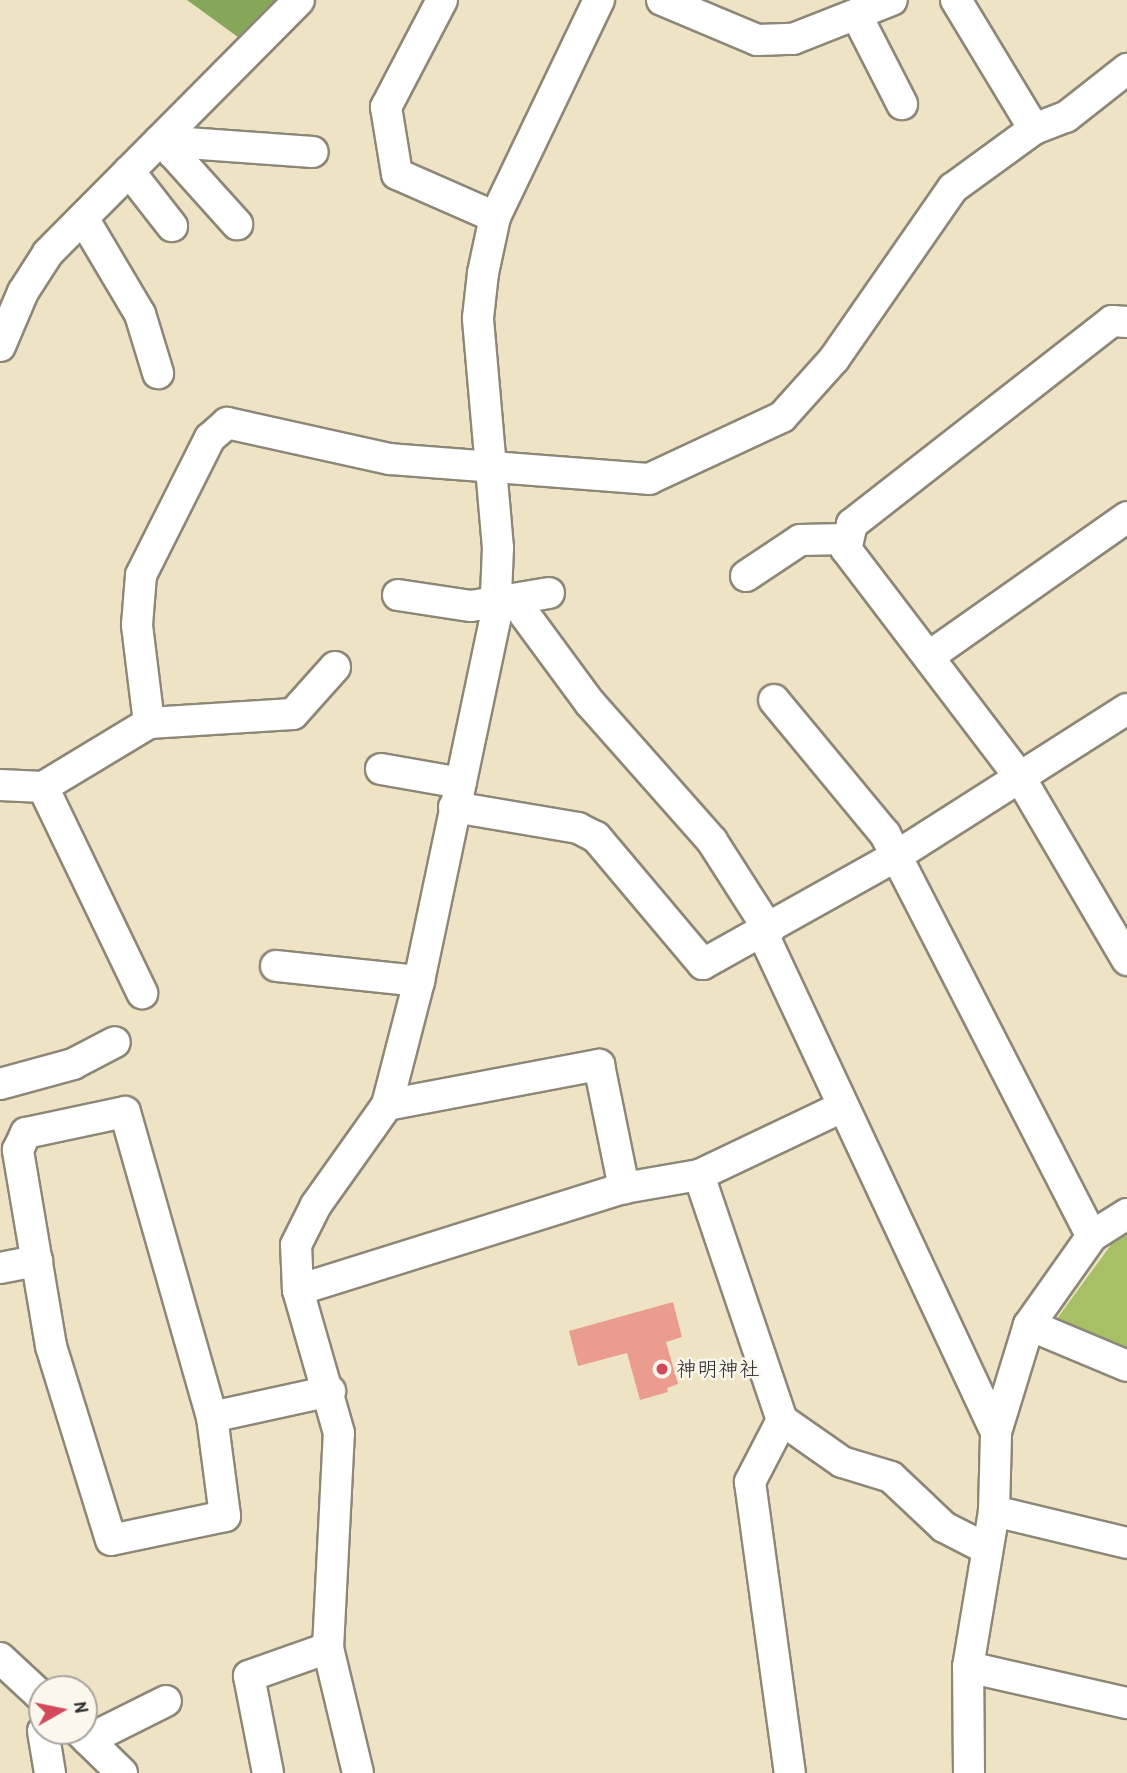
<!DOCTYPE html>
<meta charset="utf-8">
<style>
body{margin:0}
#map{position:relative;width:1127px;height:1773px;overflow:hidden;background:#efe3c5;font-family:"Patrick Hand","Klee One",sans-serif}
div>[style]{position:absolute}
.green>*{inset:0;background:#a8c065}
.forest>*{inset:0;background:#86a65a}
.building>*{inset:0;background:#ea9c8f}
.roads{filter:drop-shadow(2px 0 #8d8778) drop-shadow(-2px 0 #8d8778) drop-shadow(0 2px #8d8778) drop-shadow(0 -2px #8d8778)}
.minor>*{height:30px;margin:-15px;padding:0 15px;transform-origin:15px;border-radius:15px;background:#fff}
.dots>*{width:19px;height:19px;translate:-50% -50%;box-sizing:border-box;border:4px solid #fbf7ec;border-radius:50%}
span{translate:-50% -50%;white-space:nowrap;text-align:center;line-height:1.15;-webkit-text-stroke:5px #fbf7ec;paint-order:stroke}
.poi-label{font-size:21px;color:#2b2b2b}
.left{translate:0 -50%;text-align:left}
.north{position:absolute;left:28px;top:1675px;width:70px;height:70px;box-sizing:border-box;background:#fbf7ec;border:2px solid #a8a59f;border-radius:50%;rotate:81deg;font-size:19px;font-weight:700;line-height:28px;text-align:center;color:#2b2b2b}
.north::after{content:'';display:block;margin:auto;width:24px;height:32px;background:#d1495b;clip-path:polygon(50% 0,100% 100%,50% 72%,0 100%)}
</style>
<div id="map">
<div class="green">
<div style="clip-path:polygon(1127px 1234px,1127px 1350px,1056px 1320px,1113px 1242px)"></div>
</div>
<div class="forest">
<div style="clip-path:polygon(187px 0,286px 0,242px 40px)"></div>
</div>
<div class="building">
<div style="clip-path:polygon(673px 1302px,682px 1337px,666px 1342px,678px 1384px,667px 1388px,668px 1392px,640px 1400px,627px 1353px,578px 1366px,569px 1331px)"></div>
</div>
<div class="roads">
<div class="minor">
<div style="left:442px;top:0;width:121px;rotate:117.6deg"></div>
<div style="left:386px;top:107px;width:68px;rotate:80.7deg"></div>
<div style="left:397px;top:174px;width:107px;rotate:23.7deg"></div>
<div style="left:662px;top:0;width:103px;rotate:22.8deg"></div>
<div style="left:757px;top:40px;width:36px;rotate:-2deg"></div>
<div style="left:793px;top:39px;width:106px;rotate:-21.5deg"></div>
<div style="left:956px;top:0;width:151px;rotate:58.8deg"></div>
<div style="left:857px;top:16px;width:99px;rotate:62.9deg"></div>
<div style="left:159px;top:141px;width:154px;rotate:4.1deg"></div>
<div style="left:169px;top:142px;width:12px;rotate:70deg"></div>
<div style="left:173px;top:153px;width:96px;rotate:48deg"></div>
<div style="left:129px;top:171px;width:70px;rotate:52deg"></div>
<div style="left:83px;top:218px;width:112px;rotate:59.3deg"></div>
<div style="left:140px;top:314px;width:62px;rotate:73deg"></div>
<div style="left:1127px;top:322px;width:15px;rotate:-176deg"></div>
<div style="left:1112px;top:321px;width:330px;rotate:142deg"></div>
<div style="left:852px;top:524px;width:26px;rotate:103deg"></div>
<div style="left:846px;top:549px;width:289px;rotate:52.7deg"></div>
<div style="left:1021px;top:779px;width:210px;rotate:59.6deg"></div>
<div style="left:0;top:346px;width:59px;rotate:-66.9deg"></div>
<div style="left:23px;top:292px;width:46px;rotate:-57.3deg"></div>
<div style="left:48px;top:253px;width:356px;rotate:-45.2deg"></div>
<div style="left:746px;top:576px;width:65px;rotate:-33.7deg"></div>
<div style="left:800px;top:540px;width:48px;rotate:-1.2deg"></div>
<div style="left:398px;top:595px;width:74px;rotate:8.6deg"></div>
<div style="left:471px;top:606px;width:79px;rotate:-9.5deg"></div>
<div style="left:514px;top:600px;width:128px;rotate:53.6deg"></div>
<div style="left:590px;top:703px;width:184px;rotate:48.5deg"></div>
<div style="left:712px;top:841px;width:106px;rotate:57.4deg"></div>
<div style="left:931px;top:655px;width:240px;rotate:-35.1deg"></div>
<div style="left:774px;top:700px;width:174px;rotate:50.4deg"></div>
<div style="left:885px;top:834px;width:452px;rotate:62.8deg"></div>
<div style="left:149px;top:723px;width:144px;rotate:-3.6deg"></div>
<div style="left:293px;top:714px;width:63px;rotate:-48.2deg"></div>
<div style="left:381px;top:769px;width:81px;rotate:9.9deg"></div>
<div style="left:0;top:785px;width:43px;rotate:2.7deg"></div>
<div style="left:43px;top:787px;width:124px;rotate:-31.1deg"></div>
<div style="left:149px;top:723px;width:99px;rotate:-97deg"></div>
<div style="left:137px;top:625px;width:50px;rotate:-85.4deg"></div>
<div style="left:141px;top:575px;width:153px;rotate:-63.3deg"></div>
<div style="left:210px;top:438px;width:23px;rotate:-41deg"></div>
<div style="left:227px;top:423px;width:167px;rotate:12.5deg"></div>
<div style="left:390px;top:459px;width:260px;rotate:4.4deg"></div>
<div style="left:649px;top:479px;width:147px;rotate:-25deg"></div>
<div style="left:782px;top:417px;width:78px;rotate:-48.1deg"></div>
<div style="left:834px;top:359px;width:208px;rotate:-55.2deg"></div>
<div style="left:953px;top:188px;width:100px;rotate:-36.1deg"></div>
<div style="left:1034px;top:129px;width:34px;rotate:-21deg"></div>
<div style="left:1066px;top:117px;width:78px;rotate:-38.2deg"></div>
<div style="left:43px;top:787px;width:229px;rotate:64.3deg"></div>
<div style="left:454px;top:807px;width:126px;rotate:9.6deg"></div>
<div style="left:578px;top:828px;width:20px;rotate:27deg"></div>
<div style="left:596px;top:837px;width:166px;rotate:49.9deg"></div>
<div style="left:703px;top:964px;width:218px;rotate:-29.2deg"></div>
<div style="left:893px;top:858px;width:277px;rotate:-32.5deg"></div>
<div style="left:763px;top:934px;width:550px;rotate:64.93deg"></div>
<div style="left:276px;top:966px;width:144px;rotate:6deg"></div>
<div style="left:0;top:1084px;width:76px;rotate:-15.3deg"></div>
<div style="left:73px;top:1064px;width:47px;rotate:-27.6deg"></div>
<div style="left:387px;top:1105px;width:216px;rotate:-10.7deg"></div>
<div style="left:599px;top:1065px;width:126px;rotate:78.5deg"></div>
<div style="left:125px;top:1112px;width:317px;rotate:74.1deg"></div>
<div style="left:212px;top:1417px;width:100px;rotate:82.5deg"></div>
<div style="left:225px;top:1516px;width:116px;rotate:168.1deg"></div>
<div style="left:111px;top:1540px;width:203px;rotate:-107.2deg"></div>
<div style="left:51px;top:1346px;width:199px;rotate:-99.6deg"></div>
<div style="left:18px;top:1150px;width:19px;rotate:-65deg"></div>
<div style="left:26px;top:1133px;width:101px;rotate:-12deg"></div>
<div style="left:699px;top:1175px;width:259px;rotate:71.3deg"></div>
<div style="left:782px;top:1420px;width:73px;rotate:35deg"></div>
<div style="left:842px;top:1462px;width:51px;rotate:17deg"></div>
<div style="left:891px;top:1477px;width:73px;rotate:43.3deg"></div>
<div style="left:944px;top:1527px;width:48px;rotate:27.1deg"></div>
<div style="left:0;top:1268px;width:38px;rotate:-11deg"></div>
<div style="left:298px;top:1290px;width:342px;rotate:-17.4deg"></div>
<div style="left:624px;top:1188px;width:76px;rotate:-9.8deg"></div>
<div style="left:699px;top:1175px;width:158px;rotate:-25.4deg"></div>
<div style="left:1029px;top:1325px;width:106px;rotate:22.7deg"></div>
<div style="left:212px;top:1417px;width:121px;rotate:-12.4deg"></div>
<div style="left:782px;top:1420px;width:70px;rotate:117.3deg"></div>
<div style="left:750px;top:1482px;width:294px;rotate:82.2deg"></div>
<div style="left:994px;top:1511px;width:137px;rotate:13.5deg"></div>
<div style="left:0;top:1658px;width:57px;rotate:42.9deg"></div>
<div style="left:968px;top:1667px;width:163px;rotate:12.8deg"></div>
<div style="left:43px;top:1731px;width:43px;rotate:80.5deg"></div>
<div style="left:79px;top:1731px;width:60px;rotate:44.3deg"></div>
<div style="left:88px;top:1740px;width:87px;rotate:-26.6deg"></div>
<div style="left:268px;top:1773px;width:99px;rotate:-101.1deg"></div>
<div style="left:249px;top:1676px;width:84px;rotate:-19.5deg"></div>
<div style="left:358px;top:1773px;width:129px;rotate:-103.5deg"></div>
<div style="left:328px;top:1648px;width:215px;rotate:-87.1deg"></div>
<div style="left:339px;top:1433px;width:149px;rotate:-106deg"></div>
<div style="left:298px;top:1290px;width:45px;rotate:-92.5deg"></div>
<div style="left:296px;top:1245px;width:45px;rotate:-63.4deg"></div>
<div style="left:316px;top:1205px;width:123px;rotate:-54.6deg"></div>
<div style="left:387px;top:1105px;width:128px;rotate:-75.5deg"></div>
<div style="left:419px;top:981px;width:370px;rotate:-78.1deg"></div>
<div style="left:495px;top:619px;width:71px;rotate:-87.6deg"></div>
<div style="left:498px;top:548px;width:231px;rotate:-95deg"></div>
<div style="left:478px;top:318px;width:45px;rotate:-83.7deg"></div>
<div style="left:483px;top:273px;width:57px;rotate:-77.9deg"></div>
<div style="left:495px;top:217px;width:241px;rotate:-64.4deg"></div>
<div style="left:969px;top:1773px;width:106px;rotate:-90.5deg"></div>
<div style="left:968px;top:1667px;width:158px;rotate:-80.5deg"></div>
<div style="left:994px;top:1511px;width:79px;rotate:-88.5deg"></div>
<div style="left:996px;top:1432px;width:112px;rotate:-72.9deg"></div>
<div style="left:1029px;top:1325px;width:109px;rotate:-54.7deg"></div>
<div style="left:1092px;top:1236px;width:41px;rotate:-32.2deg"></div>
</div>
</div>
<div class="dots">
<div style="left:662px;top:1369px;background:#d1495b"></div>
</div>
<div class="poi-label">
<span class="left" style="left:676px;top:1369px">神明神社</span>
</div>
<div class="north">N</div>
</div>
